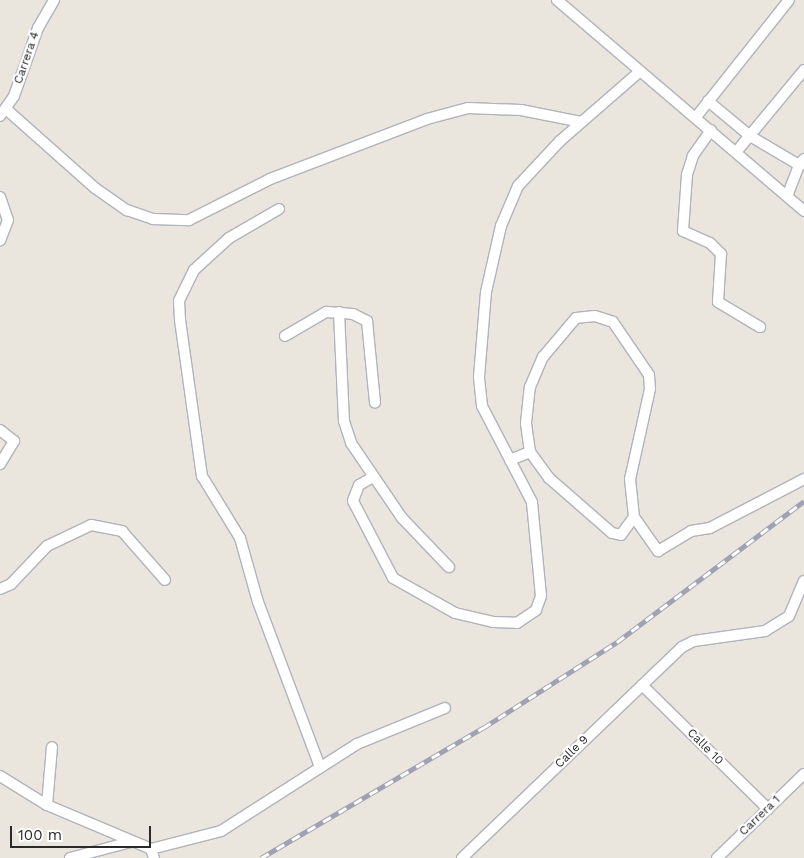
<!DOCTYPE html>
<style>
body{margin:0}
#map{position:relative;width:804px;height:858px;overflow:hidden;background:#ebe6dd;font-family:"Work Sans",sans-serif}
div>[style]{position:absolute}
.roads{filter:drop-shadow(1px 0 #b0b3bd) drop-shadow(-1px 0 #b0b3bd) drop-shadow(0 1px #b0b3bd) drop-shadow(0 -1px #b0b3bd)}
.minor>*{height:10px;margin:-5px;padding:0 5px;transform-origin:5px;border-radius:5px;background:#fff}
.rail>*{height:5px;margin-top:-2.5px;transform-origin:0;background:repeating-linear-gradient(90deg,#fff 0 9px,#a0a2b3 0 18px);box-sizing:border-box;border-block:1px solid #a0a2b3}
span{translate:-50% -50%;white-space:nowrap;text-align:center;line-height:1.15;-webkit-text-stroke:4.5px #fff;paint-order:stroke}
.street-label{font-size:12px;color:#2a2a2a}
.scale{position:absolute;left:10px;top:826px;width:141px;height:22px;box-sizing:border-box;border:2px solid #2a2a2a;border-top:0;padding-left:6px;font-size:15px;line-height:18px;white-space:nowrap;color:#2a2a2a;-webkit-text-stroke:4px #fff;paint-order:stroke}
</style>
<div id="map">
<div class="roads">
<div class="minor">
<div style="left:557px;top:0;width:325px;rotate:40.5deg"></div>
<div style="left:708px;top:101px;width:55px;rotate:39.8deg"></div>
<div style="left:750px;top:136px;width:57px;rotate:30.6deg"></div>
<div style="left:799px;top:165px;width:8px;rotate:-50deg"></div>
<div style="left:6px;top:109px;width:119px;rotate:41.6deg"></div>
<div style="left:95px;top:188px;width:39px;rotate:35deg"></div>
<div style="left:127px;top:210px;width:28px;rotate:19deg"></div>
<div style="left:153px;top:219px;width:36px;rotate:2deg"></div>
<div style="left:189px;top:220px;width:91px;rotate:-26.8deg"></div>
<div style="left:270px;top:179px;width:168px;rotate:-20.9deg"></div>
<div style="left:427px;top:119px;width:42px;rotate:-15deg"></div>
<div style="left:468px;top:108px;width:53px;rotate:2.2deg"></div>
<div style="left:521px;top:110px;width:61px;rotate:11.3deg"></div>
<div style="left:0;top:116px;width:24px;rotate:-55deg"></div>
<div style="left:14px;top:96px;width:72px;rotate:-70.6deg"></div>
<div style="left:38px;top:28px;width:32px;rotate:-60deg"></div>
<div style="left:696px;top:117px;width:149px;rotate:-51.5deg"></div>
<div style="left:711px;top:130px;width:32px;rotate:125deg"></div>
<div style="left:693px;top:156px;width:20px;rotate:108deg"></div>
<div style="left:687px;top:175px;width:56px;rotate:94.1deg"></div>
<div style="left:683px;top:231px;width:30px;rotate:24deg"></div>
<div style="left:710px;top:243px;width:16px;rotate:45deg"></div>
<div style="left:721px;top:254px;width:48px;rotate:93.6deg"></div>
<div style="left:718px;top:302px;width:49px;rotate:30.8deg"></div>
<div style="left:737px;top:151px;width:105px;rotate:-50.4deg"></div>
<div style="left:788px;top:194px;width:31px;rotate:-69deg"></div>
<div style="left:799px;top:165px;width:5px;rotate:-11deg"></div>
<div style="left:0;top:197px;width:24px;rotate:71deg"></div>
<div style="left:8px;top:220px;width:22px;rotate:111deg"></div>
<div style="left:279px;top:209px;width:58px;rotate:149.9deg"></div>
<div style="left:229px;top:238px;width:47px;rotate:137.6deg"></div>
<div style="left:194px;top:270px;width:34px;rotate:116deg"></div>
<div style="left:179px;top:301px;width:19px;rotate:87deg"></div>
<div style="left:180px;top:320px;width:158px;rotate:82deg"></div>
<div style="left:202px;top:476px;width:73px;rotate:58.5deg"></div>
<div style="left:240px;top:538px;width:66px;rotate:74.3deg"></div>
<div style="left:258px;top:602px;width:176px;rotate:69.4deg"></div>
<div style="left:339px;top:312px;width:109px;rotate:87.4deg"></div>
<div style="left:344px;top:421px;width:23px;rotate:72deg"></div>
<div style="left:351px;top:443px;width:91px;rotate:55.8deg"></div>
<div style="left:402px;top:518px;width:68px;rotate:46.2deg"></div>
<div style="left:595px;top:316px;width:19px;rotate:18deg"></div>
<div style="left:613px;top:322px;width:64px;rotate:55.8deg"></div>
<div style="left:649px;top:375px;width:14px;rotate:86deg"></div>
<div style="left:650px;top:389px;width:92px;rotate:102.5deg"></div>
<div style="left:630px;top:479px;width:38px;rotate:84deg"></div>
<div style="left:634px;top:517px;width:22px;rotate:126deg"></div>
<div style="left:621px;top:535px;width:9px;rotate:-167deg"></div>
<div style="left:612px;top:533px;width:84px;rotate:-138.9deg"></div>
<div style="left:549px;top:478px;width:32px;rotate:-126deg"></div>
<div style="left:530px;top:452px;width:29px;rotate:-98deg"></div>
<div style="left:526px;top:423px;width:36px;rotate:-84deg"></div>
<div style="left:530px;top:387px;width:33px;rotate:-67deg"></div>
<div style="left:543px;top:357px;width:51px;rotate:-49.8deg"></div>
<div style="left:576px;top:318px;width:19px;rotate:-6deg"></div>
<div style="left:285px;top:336px;width:48px;rotate:-30.3deg"></div>
<div style="left:326px;top:312px;width:27px;rotate:4deg"></div>
<div style="left:353px;top:314px;width:16px;rotate:27deg"></div>
<div style="left:367px;top:321px;width:82px;rotate:84.4deg"></div>
<div style="left:0;top:430px;width:18px;rotate:38deg"></div>
<div style="left:14px;top:441px;width:27px;rotate:121deg"></div>
<div style="left:510px;top:460px;width:22px;rotate:-22deg"></div>
<div style="left:373px;top:477px;width:16px;rotate:150deg"></div>
<div style="left:359px;top:485px;width:17px;rotate:111deg"></div>
<div style="left:353px;top:501px;width:87px;rotate:62.5deg"></div>
<div style="left:393px;top:578px;width:71px;rotate:29.4deg"></div>
<div style="left:455px;top:613px;width:39px;rotate:13deg"></div>
<div style="left:493px;top:622px;width:24px;rotate:2deg"></div>
<div style="left:517px;top:623px;width:23px;rotate:-34deg"></div>
<div style="left:536px;top:610px;width:15px;rotate:-70deg"></div>
<div style="left:541px;top:596px;width:94px;rotate:-95.5deg"></div>
<div style="left:532px;top:502px;width:108px;rotate:-117.5deg"></div>
<div style="left:482px;top:406px;width:29px;rotate:-96deg"></div>
<div style="left:479px;top:377px;width:85px;rotate:-85.3deg"></div>
<div style="left:486px;top:292px;width:68px;rotate:-77.2deg"></div>
<div style="left:501px;top:226px;width:43px;rotate:-67deg"></div>
<div style="left:518px;top:186px;width:62px;rotate:-47deg"></div>
<div style="left:560px;top:141px;width:105px;rotate:-41.1deg"></div>
<div style="left:634px;top:517px;width:42px;rotate:54.8deg"></div>
<div style="left:658px;top:551px;width:39px;rotate:-31deg"></div>
<div style="left:691px;top:531px;width:19px;rotate:-9deg"></div>
<div style="left:710px;top:528px;width:106px;rotate:-27.5deg"></div>
<div style="left:0;top:589px;width:12px;rotate:-24deg"></div>
<div style="left:11px;top:584px;width:52px;rotate:-46.5deg"></div>
<div style="left:47px;top:546px;width:49px;rotate:-25.5deg"></div>
<div style="left:91px;top:525px;width:32px;rotate:11deg"></div>
<div style="left:122px;top:531px;width:65px;rotate:48.7deg"></div>
<div style="left:642px;top:685px;width:177px;rotate:44.5deg"></div>
<div style="left:0;top:776px;width:55px;rotate:31.7deg"></div>
<div style="left:47px;top:805px;width:113px;rotate:22.9deg"></div>
<div style="left:151px;top:849px;width:9px;rotate:72deg"></div>
<div style="left:47px;top:805px;width:58px;rotate:-85.1deg"></div>
<div style="left:151px;top:849px;width:72px;rotate:-14.4deg"></div>
<div style="left:221px;top:831px;width:161px;rotate:-32.6deg"></div>
<div style="left:357px;top:744px;width:95px;rotate:-22.2deg"></div>
<div style="left:70px;top:858px;width:62px;rotate:-14.9deg"></div>
<div style="left:462px;top:858px;width:305px;rotate:-43.8deg"></div>
<div style="left:682px;top:647px;width:13px;rotate:-27deg"></div>
<div style="left:694px;top:641px;width:72px;rotate:-8deg"></div>
<div style="left:765px;top:631px;width:28px;rotate:-32deg"></div>
<div style="left:789px;top:616px;width:38px;rotate:-67deg"></div>
<div style="left:717px;top:858px;width:121px;rotate:-44deg"></div>
</div>
</div>
<div class="rail">
<div style="left:261px;top:858px;width:257px;rotate:-30.4deg"></div>
<div style="left:483px;top:728px;width:159px;rotate:-32.7deg"></div>
<div style="left:617px;top:642px;width:234px;rotate:-37deg"></div>
</div>
<div class="street-label">
<span style="left:27px;top:58px;rotate:-71deg">Carrera 4</span>
<span style="left:705px;top:747px;rotate:45deg">Calle 10</span>
<span style="left:572px;top:752px;rotate:-44deg">Calle 9</span>
<span style="left:760px;top:816px;rotate:-44deg">Carrera 1</span>
</div>
<div class="scale">100 m</div>
</div>
